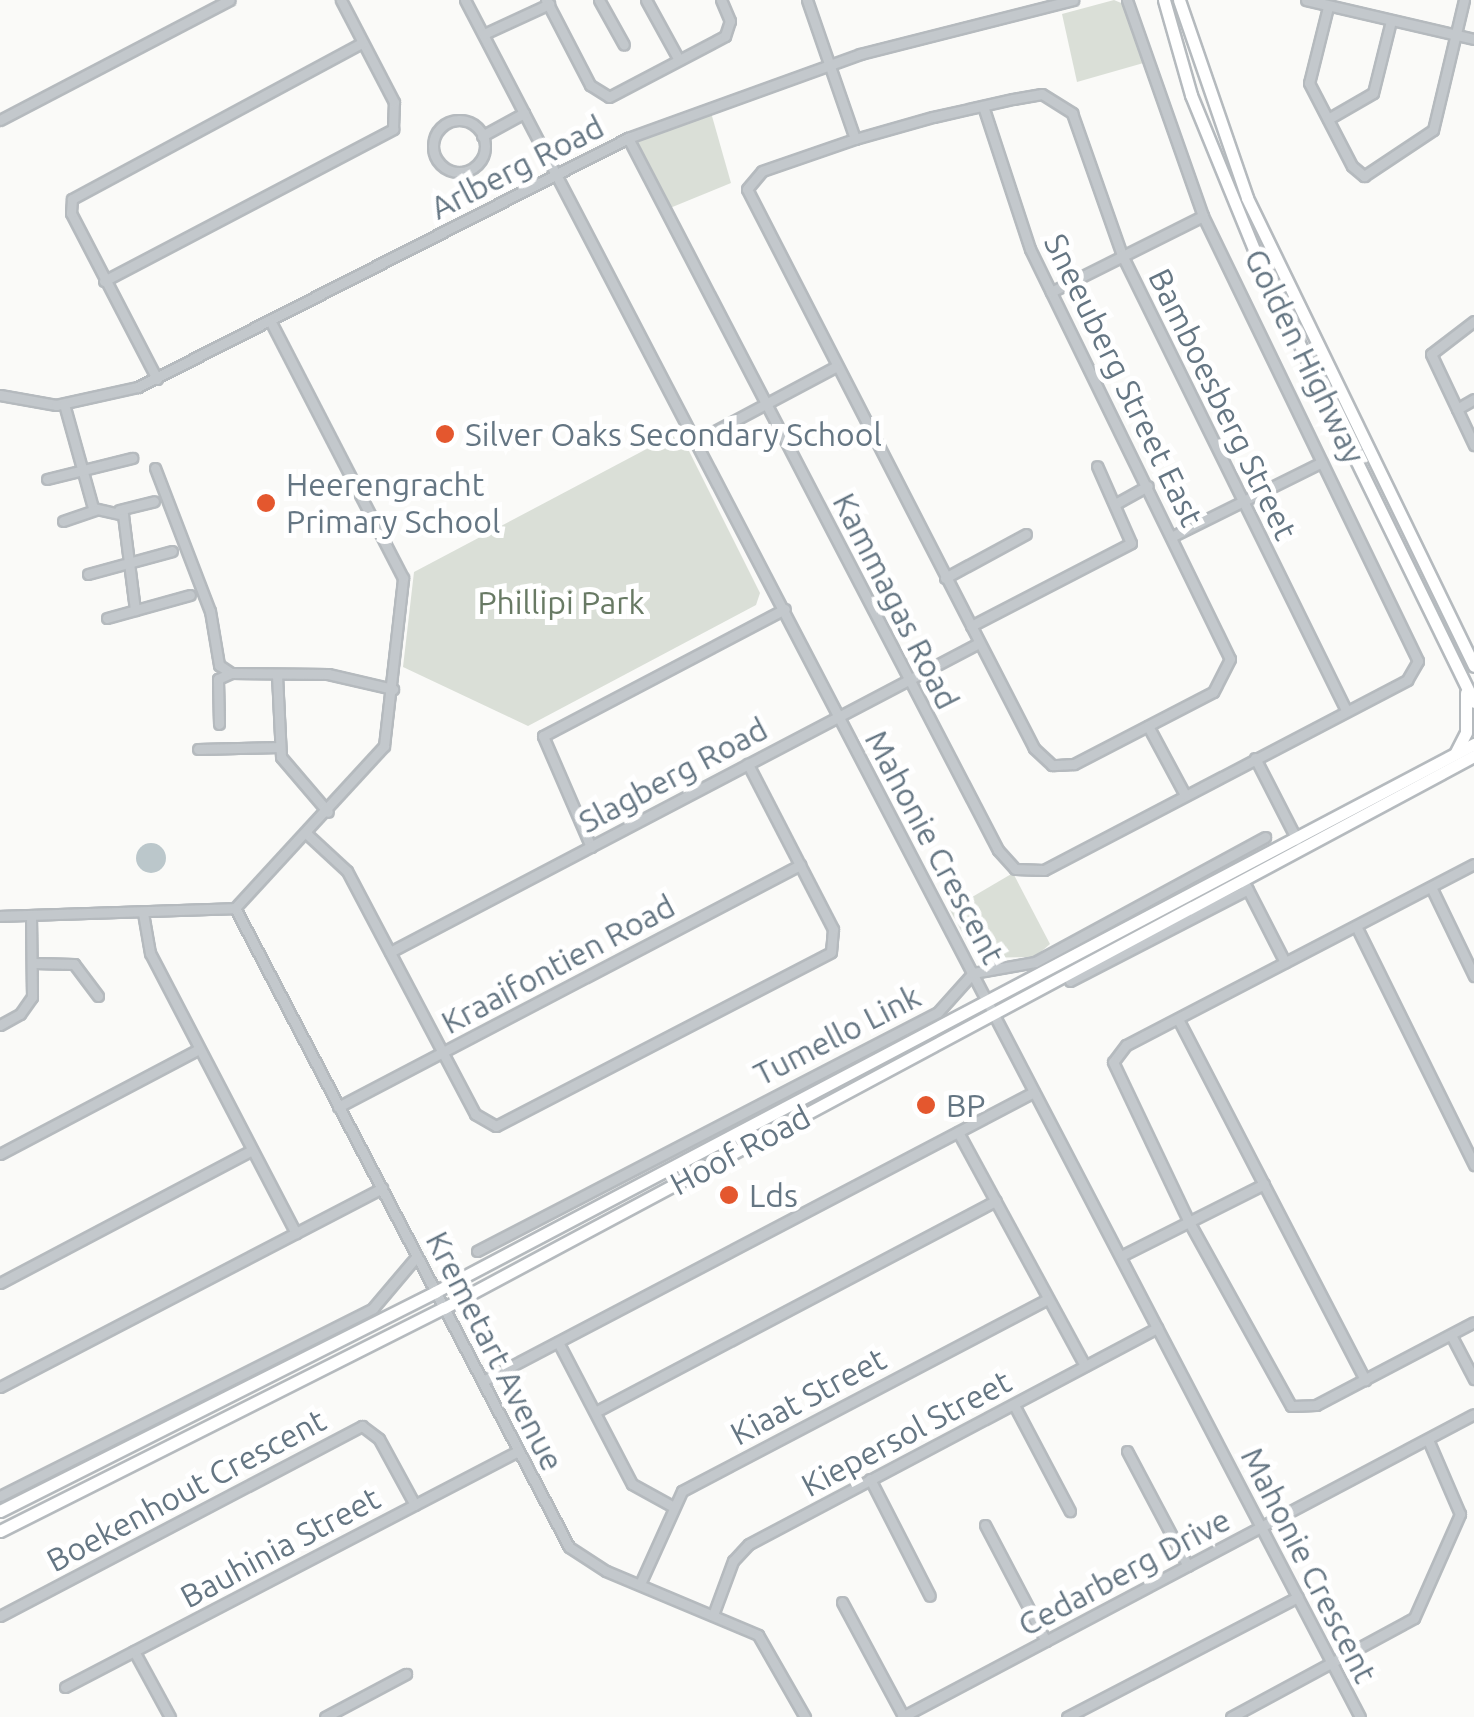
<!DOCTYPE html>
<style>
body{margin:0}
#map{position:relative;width:1474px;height:1717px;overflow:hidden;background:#fafaf8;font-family:Ubuntu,sans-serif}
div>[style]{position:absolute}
.green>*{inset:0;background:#dadfd7}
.water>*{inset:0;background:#bbc7cb}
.round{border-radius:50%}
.roads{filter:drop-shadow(2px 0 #b5babe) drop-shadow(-2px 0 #b5babe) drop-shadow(0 2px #b5babe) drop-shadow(0 -2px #b5babe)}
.minor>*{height:9px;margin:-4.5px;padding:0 4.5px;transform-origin:4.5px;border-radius:4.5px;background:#c3c8cc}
.minor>.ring{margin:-4.5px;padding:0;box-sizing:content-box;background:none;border:9px solid #c3c8cc;border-radius:50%}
.major>*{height:11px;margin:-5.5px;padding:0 5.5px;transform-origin:5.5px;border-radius:5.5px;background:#fff}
.dots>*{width:28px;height:28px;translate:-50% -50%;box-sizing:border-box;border:5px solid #fff;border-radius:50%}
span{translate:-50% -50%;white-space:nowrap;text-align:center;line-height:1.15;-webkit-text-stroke:10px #fff;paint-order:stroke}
.street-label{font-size:32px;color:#657683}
.poi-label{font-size:32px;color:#657683}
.left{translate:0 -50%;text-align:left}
.park-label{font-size:32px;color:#687a64}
</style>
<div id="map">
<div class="green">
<div style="clip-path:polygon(1114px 0,1126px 5px,1147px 62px,1077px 82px,1062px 14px)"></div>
<div style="clip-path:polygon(710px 109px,731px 183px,670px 208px,634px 142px)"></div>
<div style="clip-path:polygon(673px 435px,681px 449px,687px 447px,760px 593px,756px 605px,528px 726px,403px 667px,414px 572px)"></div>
<div style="clip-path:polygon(1013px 873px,1050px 944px,1035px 957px,976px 958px,950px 910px)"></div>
</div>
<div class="water">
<div class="round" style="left:136px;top:843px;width:30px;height:30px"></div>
</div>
<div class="roads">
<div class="minor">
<div style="left:465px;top:0;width:1936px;rotate:62.47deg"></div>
<div style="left:546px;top:0;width:96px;rotate:62.6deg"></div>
<div style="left:590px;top:85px;width:22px;rotate:32deg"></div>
<div style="left:609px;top:97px;width:131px;rotate:-27.7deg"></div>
<div style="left:725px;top:36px;width:16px;rotate:-72deg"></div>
<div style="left:730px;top:21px;width:23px;rotate:-113deg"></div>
<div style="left:599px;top:0;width:51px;rotate:60.9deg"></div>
<div style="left:646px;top:0;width:68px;rotate:61.2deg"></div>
<div style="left:807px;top:0;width:147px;rotate:70.9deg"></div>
<div style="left:1306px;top:0;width:172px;rotate:13.1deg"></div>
<div style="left:1328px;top:7px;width:78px;rotate:104deg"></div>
<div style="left:1309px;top:83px;width:93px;rotate:62.6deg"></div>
<div style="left:1352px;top:166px;width:16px;rotate:40deg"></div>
<div style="left:1364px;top:176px;width:83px;rotate:-33.7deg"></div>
<div style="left:1433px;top:130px;width:134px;rotate:-76.6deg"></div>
<div style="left:484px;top:34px;width:72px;rotate:-24.8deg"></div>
<div style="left:983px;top:106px;width:151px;rotate:71.8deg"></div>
<div style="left:1030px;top:249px;width:456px;rotate:64deg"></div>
<div style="left:1230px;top:659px;width:37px;rotate:117deg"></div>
<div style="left:1213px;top:692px;width:157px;rotate:152.6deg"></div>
<div style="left:1074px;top:764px;width:22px;rotate:177deg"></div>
<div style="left:1052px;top:765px;width:25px;rotate:-137deg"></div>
<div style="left:1034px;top:748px;width:628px;rotate:-117.18deg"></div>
<div style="left:747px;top:189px;width:23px;rotate:-50deg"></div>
<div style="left:762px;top:171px;width:98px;rotate:-19deg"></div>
<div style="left:855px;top:139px;width:81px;rotate:-15.8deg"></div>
<div style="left:933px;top:117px;width:82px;rotate:-12.7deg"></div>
<div style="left:1013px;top:99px;width:29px;rotate:-10deg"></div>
<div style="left:1042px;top:94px;width:36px;rotate:32deg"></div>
<div style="left:1072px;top:113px;width:151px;rotate:70.6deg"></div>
<div style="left:1122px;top:255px;width:507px;rotate:63.79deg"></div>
<div style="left:1328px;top:119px;width:52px;rotate:-30deg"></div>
<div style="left:1373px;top:93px;width:74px;rotate:-76deg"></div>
<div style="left:0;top:120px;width:259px;rotate:-27.6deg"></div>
<div class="ring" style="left:433px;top:120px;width:43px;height:43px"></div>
<div style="left:482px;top:136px;width:48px;rotate:-28.7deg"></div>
<div style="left:628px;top:138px;width:802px;rotate:62.54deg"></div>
<div style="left:998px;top:850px;width:25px;rotate:48deg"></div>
<div style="left:1015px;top:869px;width:29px;rotate:2deg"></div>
<div style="left:1044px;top:870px;width:410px;rotate:-27.6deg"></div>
<div style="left:1407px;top:680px;width:22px;rotate:-60deg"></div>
<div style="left:1418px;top:661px;width:494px;rotate:-115.8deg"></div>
<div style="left:1203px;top:216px;width:229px;rotate:-109.4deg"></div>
<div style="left:104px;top:281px;width:327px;rotate:-27.7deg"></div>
<div style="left:393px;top:129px;width:27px;rotate:-88deg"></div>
<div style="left:394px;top:102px;width:115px;rotate:-117.5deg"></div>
<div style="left:1051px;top:292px;width:170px;rotate:-26.6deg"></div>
<div style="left:1474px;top:321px;width:54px;rotate:142.5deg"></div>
<div style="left:1431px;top:354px;width:101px;rotate:64.7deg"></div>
<div style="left:157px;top:379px;width:187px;rotate:-117.4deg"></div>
<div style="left:71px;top:213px;width:14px;rotate:-86deg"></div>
<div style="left:72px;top:199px;width:329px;rotate:-28.3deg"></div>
<div style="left:0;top:395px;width:57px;rotate:10.1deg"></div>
<div style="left:56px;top:405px;width:84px;rotate:-12.4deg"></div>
<div style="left:138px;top:387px;width:550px;rotate:-26.94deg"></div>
<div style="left:628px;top:138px;width:247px;rotate:-19.9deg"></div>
<div style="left:860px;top:54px;width:220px;rotate:-14.2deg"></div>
<div style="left:64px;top:404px;width:108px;rotate:74.4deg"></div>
<div style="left:93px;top:508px;width:31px;rotate:13deg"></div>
<div style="left:123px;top:515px;width:96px;rotate:82.8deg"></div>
<div style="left:1457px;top:409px;width:20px;rotate:-30deg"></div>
<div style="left:696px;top:441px;width:157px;rotate:-28deg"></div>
<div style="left:155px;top:468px;width:153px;rotate:69deg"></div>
<div style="left:210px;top:611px;width:55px;rotate:80.5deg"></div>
<div style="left:219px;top:665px;width:14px;rotate:34deg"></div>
<div style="left:47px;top:479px;width:88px;rotate:-13.9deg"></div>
<div style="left:1117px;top:503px;width:35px;rotate:-29deg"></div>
<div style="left:119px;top:510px;width:36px;rotate:-14deg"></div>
<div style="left:63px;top:521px;width:34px;rotate:-19deg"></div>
<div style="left:1173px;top:536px;width:166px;rotate:-26.4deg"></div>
<div style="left:88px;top:574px;width:87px;rotate:-15.3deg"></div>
<div style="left:945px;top:578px;width:92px;rotate:-28.5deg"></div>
<div style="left:107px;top:618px;width:86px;rotate:-15.5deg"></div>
<div style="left:971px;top:626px;width:180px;rotate:-27.4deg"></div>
<div style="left:1131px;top:543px;width:84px;rotate:-113.8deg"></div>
<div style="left:277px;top:675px;width:82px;rotate:87.2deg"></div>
<div style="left:281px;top:757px;width:72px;rotate:49.5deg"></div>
<div style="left:219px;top:724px;width:45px;rotate:-91.3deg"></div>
<div style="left:218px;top:679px;width:14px;rotate:-25deg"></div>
<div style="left:231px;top:673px;width:97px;rotate:0.6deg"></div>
<div style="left:328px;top:674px;width:67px;rotate:13deg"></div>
<div style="left:1148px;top:726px;width:78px;rotate:61.8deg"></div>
<div style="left:198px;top:749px;width:82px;rotate:-1.4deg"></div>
<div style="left:1255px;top:758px;width:92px;rotate:62.9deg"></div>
<div style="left:308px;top:835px;width:53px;rotate:42.7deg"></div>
<div style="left:347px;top:871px;width:275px;rotate:62.2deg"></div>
<div style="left:475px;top:1114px;width:24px;rotate:30deg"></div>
<div style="left:496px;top:1126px;width:377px;rotate:-27.4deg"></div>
<div style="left:831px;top:952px;width:23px;rotate:-85deg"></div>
<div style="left:833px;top:929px;width:186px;rotate:-117.3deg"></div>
<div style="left:591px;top:847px;width:121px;rotate:-113.4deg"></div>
<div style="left:543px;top:736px;width:273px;rotate:-27.7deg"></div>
<div style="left:1474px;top:864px;width:392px;rotate:152.5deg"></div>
<div style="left:1126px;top:1045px;width:21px;rotate:127deg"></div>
<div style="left:1113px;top:1062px;width:177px;rotate:64.6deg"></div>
<div style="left:1189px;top:1222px;width:210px;rotate:61deg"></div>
<div style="left:1291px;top:1406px;width:25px;rotate:-2deg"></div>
<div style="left:1316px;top:1405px;width:178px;rotate:-27.7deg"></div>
<div style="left:1245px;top:884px;width:88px;rotate:62.9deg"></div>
<div style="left:1431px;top:887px;width:99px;rotate:64.2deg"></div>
<div style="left:235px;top:908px;width:721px;rotate:62.4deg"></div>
<div style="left:569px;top:1547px;width:44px;rotate:33deg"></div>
<div style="left:606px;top:1571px;width:165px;rotate:22.8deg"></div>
<div style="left:758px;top:1635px;width:95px;rotate:60.2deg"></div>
<div style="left:143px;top:913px;width:41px;rotate:80.1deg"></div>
<div style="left:150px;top:953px;width:316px;rotate:62.5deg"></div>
<div style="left:0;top:916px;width:235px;rotate:-1.9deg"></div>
<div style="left:235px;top:908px;width:220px;rotate:-47.4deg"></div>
<div style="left:384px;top:746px;width:169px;rotate:-83.5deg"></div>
<div style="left:403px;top:578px;width:288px;rotate:-117.3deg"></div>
<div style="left:1356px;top:926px;width:267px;rotate:63.7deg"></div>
<div style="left:390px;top:952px;width:665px;rotate:-27.68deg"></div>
<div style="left:34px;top:963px;width:40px;rotate:1.4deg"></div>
<div style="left:74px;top:964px;width:40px;rotate:53deg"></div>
<div style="left:1070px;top:981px;width:200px;rotate:-27.3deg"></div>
<div style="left:1178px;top:1019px;width:407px;rotate:62.6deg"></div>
<div style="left:0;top:1025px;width:23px;rotate:-29deg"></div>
<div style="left:20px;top:1014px;width:21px;rotate:-55deg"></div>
<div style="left:32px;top:997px;width:81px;rotate:-90.7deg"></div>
<div style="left:338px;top:1107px;width:522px;rotate:-27.65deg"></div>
<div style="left:958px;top:1132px;width:266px;rotate:61.5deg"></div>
<div style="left:0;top:1154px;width:225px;rotate:-27.8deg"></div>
<div style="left:477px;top:1251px;width:519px;rotate:-27.4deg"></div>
<div style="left:938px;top:1012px;width:52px;rotate:-48.1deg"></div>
<div style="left:973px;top:973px;width:63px;rotate:-10.1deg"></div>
<div style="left:1035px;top:962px;width:262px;rotate:-28.5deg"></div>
<div style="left:1121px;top:1256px;width:160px;rotate:-26.7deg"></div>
<div style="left:0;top:1283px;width:285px;rotate:-27.8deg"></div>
<div style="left:1451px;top:1335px;width:50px;rotate:62.4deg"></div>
<div style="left:558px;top:1342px;width:160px;rotate:62.5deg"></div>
<div style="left:632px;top:1484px;width:43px;rotate:28.9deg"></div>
<div style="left:483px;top:1381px;width:622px;rotate:-27.68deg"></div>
<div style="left:0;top:1387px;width:431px;rotate:-27.5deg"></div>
<div style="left:1014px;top:1405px;width:120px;rotate:62.2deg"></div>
<div style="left:595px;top:1412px;width:453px;rotate:-27.8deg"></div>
<div style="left:1127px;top:1451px;width:130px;rotate:62.1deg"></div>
<div style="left:870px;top:1479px;width:131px;rotate:62.9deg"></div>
<div style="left:0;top:1496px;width:418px;rotate:-26.7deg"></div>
<div style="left:373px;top:1308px;width:68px;rotate:-49.8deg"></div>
<div style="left:985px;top:1525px;width:131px;rotate:62.3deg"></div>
<div style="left:640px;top:1584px;width:102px;rotate:-65.7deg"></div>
<div style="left:682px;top:1491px;width:413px;rotate:-27.7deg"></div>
<div style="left:842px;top:1602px;width:129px;rotate:61.8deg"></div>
<div style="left:713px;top:1615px;width:58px;rotate:-69.7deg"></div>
<div style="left:733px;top:1561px;width:23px;rotate:-47deg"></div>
<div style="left:749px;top:1544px;width:462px;rotate:-27.9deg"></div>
<div style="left:0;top:1616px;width:409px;rotate:-27.7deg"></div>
<div style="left:362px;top:1426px;width:21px;rotate:37deg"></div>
<div style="left:379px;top:1439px;width:75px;rotate:61.4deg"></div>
<div style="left:134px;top:1651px;width:75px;rotate:61.4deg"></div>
<div style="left:65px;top:1687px;width:511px;rotate:-27.52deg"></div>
<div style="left:325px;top:1717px;width:92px;rotate:-28deg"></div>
<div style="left:902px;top:1717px;width:647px;rotate:-27.91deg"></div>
<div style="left:1067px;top:1717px;width:260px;rotate:-27.5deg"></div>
<div style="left:1231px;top:1717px;width:208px;rotate:-28.4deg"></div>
<div style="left:1414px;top:1618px;width:114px;rotate:-66.1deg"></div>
<div style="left:1460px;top:1514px;width:78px;rotate:-113.3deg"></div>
</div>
<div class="major">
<div style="left:1164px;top:0;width:99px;rotate:74.1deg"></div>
<div style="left:1191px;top:95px;width:175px;rotate:67.8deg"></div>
<div style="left:1257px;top:257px;width:495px;rotate:64deg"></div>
<div style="left:1179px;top:0;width:209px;rotate:71deg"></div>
<div style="left:1247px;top:198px;width:520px;rotate:64.12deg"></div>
<div style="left:1456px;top:752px;width:22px;rotate:-63deg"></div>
<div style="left:1466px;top:732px;width:39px;rotate:-90deg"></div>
<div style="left:0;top:1511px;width:487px;rotate:-26.7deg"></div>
<div style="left:435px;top:1292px;width:1175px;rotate:-27.81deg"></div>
<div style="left:0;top:1531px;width:497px;rotate:-26.7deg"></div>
<div style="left:444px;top:1308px;width:1169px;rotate:-28.19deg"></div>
</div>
</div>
<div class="dots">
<div style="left:445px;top:434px;background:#e4572e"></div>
<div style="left:266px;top:503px;background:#e4572e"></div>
<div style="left:926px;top:1105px;background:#e4572e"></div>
<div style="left:729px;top:1195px;background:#e4572e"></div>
</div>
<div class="street-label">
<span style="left:517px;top:167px;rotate:-27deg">Arlberg Road</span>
<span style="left:1305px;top:356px;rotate:64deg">Golden Highway</span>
<span style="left:1124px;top:380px;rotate:64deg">Sneeuberg Street East</span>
<span style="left:1223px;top:404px;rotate:64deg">Bamboesberg Street</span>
<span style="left:896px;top:601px;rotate:63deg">Kammagas Road</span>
<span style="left:673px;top:775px;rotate:-28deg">Slagberg Road</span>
<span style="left:935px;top:847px;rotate:62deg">Mahonie Crescent</span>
<span style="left:558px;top:964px;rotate:-28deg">Kraaifontien Road</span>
<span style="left:837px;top:1035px;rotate:-27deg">Tumello Link</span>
<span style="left:740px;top:1150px;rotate:-28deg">Hoof Road</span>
<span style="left:495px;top:1351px;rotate:63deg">Kremetart Avenue</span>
<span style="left:808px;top:1396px;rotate:-28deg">Kiaat Street</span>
<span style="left:906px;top:1433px;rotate:-28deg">Kiepersol Street</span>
<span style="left:186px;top:1490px;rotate:-28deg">Boekenhout Crescent</span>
<span style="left:280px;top:1547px;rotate:-28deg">Bauhinia Street</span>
<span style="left:1309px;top:1565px;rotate:63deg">Mahonie Crescent</span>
<span style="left:1124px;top:1572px;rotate:-28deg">Cedarberg Drive</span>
</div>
<div class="poi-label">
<span class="left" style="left:465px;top:434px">Silver Oaks Secondary School</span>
<span class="left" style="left:286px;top:503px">Heerengracht<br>Primary School</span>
<span class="left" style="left:946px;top:1105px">BP</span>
<span class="left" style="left:749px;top:1195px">Lds</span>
</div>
<div class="park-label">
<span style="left:561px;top:602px">Phillipi Park</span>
</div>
</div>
